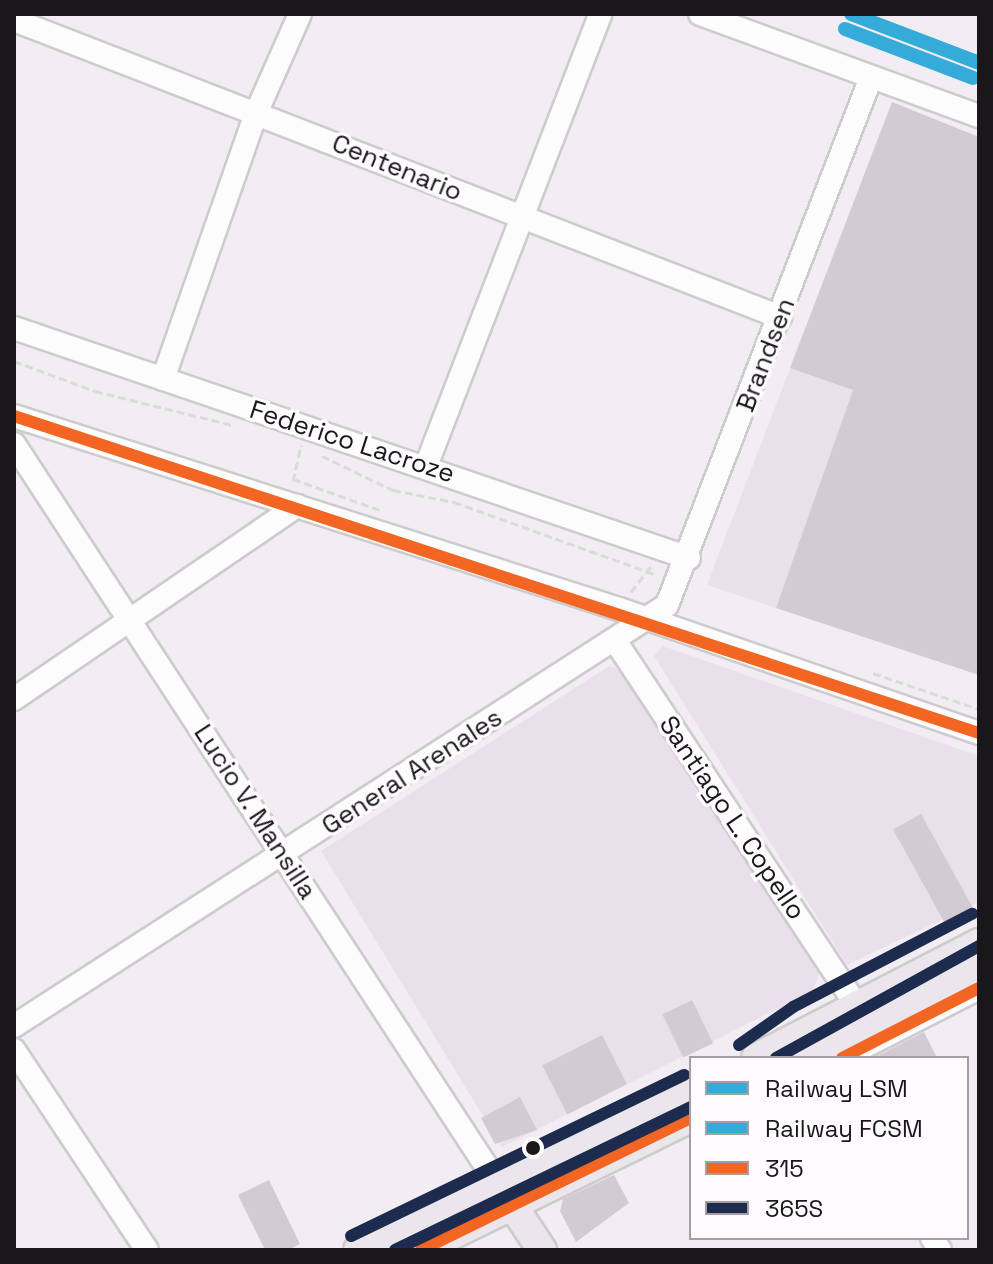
<!DOCTYPE html>
<style>
body{margin:0}
#map{position:relative;width:993px;height:1264px;overflow:hidden;background:#f2edf3;font-family:"Space Grotesk",sans-serif}
div>[style]{position:absolute}
.built>*{inset:0;background:#eae0ec}
.building>*{inset:0;background:#d2cbd3;transform-origin:0 0}
.path>*{height:3px;margin-top:-1.5px;transform-origin:0;background:repeating-linear-gradient(90deg,#dbd9db 0 8px,transparent 0 12px)}
.roads{filter:drop-shadow(2px 0 #cecbcf) drop-shadow(-2px 0 #cecbcf) drop-shadow(0 2px #cecbcf) drop-shadow(0 -2px #cecbcf)}
.minor>*{height:22px;margin:-11px;padding:0 11px;transform-origin:11px;border-radius:11px;background:#fdfcfd}
.major>*{height:28px;margin:-14px;padding:0 14px;transform-origin:14px;border-radius:14px;background:#ebe6eb}
.bus-1>*{height:12px;margin:-6px;padding:0 6px;transform-origin:6px;border-radius:6px;background:#f26522}
.bus-2>*{height:12px;margin:-6px;padding:0 6px;transform-origin:6px;border-radius:6px;background:#1d2b4f}
.bus-3>*{height:12px;margin:-6px;padding:0 6px;transform-origin:6px;border-radius:6px;background:#1d2b4f}
.rail-1>*{height:14px;margin:-7px;padding:0 7px;transform-origin:7px;border-radius:7px;background:#34abd8}
.rail-2>*{height:14px;margin:-7px;padding:0 7px;transform-origin:7px;border-radius:7px;background:#34abd8}
.dots>*{width:22px;height:22px;translate:-50% -50%;box-sizing:border-box;border:4px solid #fefafe;border-radius:50%}
span{translate:-50% -50%;white-space:nowrap;text-align:center;line-height:1.15;-webkit-text-stroke:7px #fefafe;paint-order:stroke}
.street-label{font-size:26px;color:#1a171b}
.frame{position:absolute;inset:0;border:16px solid #1a171b;pointer-events:none}
.legend{position:absolute;left:689px;top:1056px;width:280px;height:184px;box-sizing:border-box;background:#fefafe;border:2px solid #a39fa3;margin:0;padding:10px 14px;list-style:none;font-size:24px;color:#1a171b}
.legend li{display:flex;align-items:center;gap:16px;height:40px}
.legend b{width:40px;border:2px solid #a39fa3}
</style>
<div id="map">
<div class="built">
<div style="clip-path:polygon(892px 102px,979px 137px,979px 675px,707px 585px)"></div>
<div style="clip-path:polygon(663px 646px,979px 756px,979px 902px,847px 965px,654px 656px)"></div>
<div style="clip-path:polygon(609px 666px,620px 670px,819px 973px,813px 991px,502px 1147px,321px 851px)"></div>
</div>
<div class="building">
<div style="clip-path:polygon(892px 102px,979px 137px,979px 675px,776px 608px,853px 390px,790px 368px)"></div>
<div style="left:921px;top:814px;width:108px;height:32px;rotate:61deg"></div>
<div style="left:692px;top:1000px;width:48px;height:33px;rotate:64deg"></div>
<div style="clip-path:polygon(924px 1032px,937px 1058px,873px 1058px)"></div>
<div style="left:602px;top:1035px;width:55px;height:67px;rotate:63deg"></div>
<div style="clip-path:polygon(520px 1097px,537px 1130px,495px 1144px,481px 1118px)"></div>
<div style="clip-path:polygon(614px 1175px,629px 1203px,576px 1242px,560px 1211px,563px 1199px)"></div>
<div style="clip-path:polygon(269px 1180px,300px 1244px,288px 1250px,265px 1250px,238px 1195px)"></div>
</div>
<div class="path">
<div style="left:14px;top:361px;width:86px;rotate:20.3deg"></div>
<div style="left:95px;top:391px;width:141px;rotate:13.9deg"></div>
<div style="left:322px;top:456px;width:79px;rotate:25.6deg"></div>
<div style="left:393px;top:490px;width:62px;rotate:11.1deg"></div>
<div style="left:454px;top:502px;width:216px;rotate:19.8deg"></div>
<div style="left:293px;top:479px;width:92px;rotate:19.6deg"></div>
<div style="left:293px;top:481px;width:37px;rotate:-77deg"></div>
<div style="left:631px;top:592px;width:33px;rotate:-52deg"></div>
<div style="left:873px;top:673px;width:112px;rotate:18.8deg"></div>
</div>
<div class="roads">
<div class="minor">
<div style="left:700px;top:14px;width:297px;rotate:20.1deg"></div>
<div style="left:14px;top:20px;width:822px;rotate:21.19deg"></div>
<div style="left:14px;top:328px;width:713px;rotate:18.82deg"></div>
<div style="left:163px;top:379px;width:284px;rotate:-70.7deg"></div>
<div style="left:257px;top:111px;width:106px;rotate:-66.1deg"></div>
<div style="left:14px;top:416px;width:635px;rotate:17.69deg"></div>
<div style="left:619px;top:609px;width:381px;rotate:19deg"></div>
<div style="left:14px;top:444px;width:881px;rotate:56.82deg"></div>
<div style="left:426px;top:466px;width:484px;rotate:-68.9deg"></div>
<div style="left:616px;top:642px;width:422px;rotate:56.5deg"></div>
<div style="left:14px;top:699px;width:343px;rotate:-34.3deg"></div>
<div style="left:14px;top:1026px;width:777px;rotate:-32.81deg"></div>
<div style="left:667px;top:605px;width:563px;rotate:-68.86deg"></div>
<div style="left:14px;top:1050px;width:240px;rotate:56.4deg"></div>
<div style="left:842px;top:1058px;width:154px;rotate:-27.1deg"></div>
<div style="left:932px;top:1238px;width:14px;rotate:56deg"></div>
</div>
<div class="major">
<div style="left:756px;top:1058px;width:251px;rotate:-27.3deg"></div>
<div style="left:808px;top:1058px;width:194px;rotate:-28.3deg"></div>
<div style="left:503px;top:1191px;width:71px;rotate:56.5deg"></div>
<div style="left:358px;top:1250px;width:370px;rotate:-25.8deg"></div>
<div style="left:421px;top:1250px;width:301px;rotate:-26.1deg"></div>
</div>
</div>
<div class="bus-1">
<div style="left:14px;top:416px;width:1016px;rotate:18.19deg"></div>
<div style="left:842px;top:1058px;width:154px;rotate:-27.1deg"></div>
<div style="left:421px;top:1250px;width:301px;rotate:-26.1deg"></div>
</div>
<div class="bus-2">
<div style="left:776px;top:1058px;width:232px;rotate:-28.9deg"></div>
<div style="left:395px;top:1250px;width:329px;rotate:-25.8deg"></div>
</div>
<div class="bus-3">
<div style="left:739px;top:1045px;width:66px;rotate:-35.1deg"></div>
<div style="left:793px;top:1007px;width:202px;rotate:-27.5deg"></div>
<div style="left:351px;top:1236px;width:370px;rotate:-25.8deg"></div>
</div>
<div class="rail-1">
<div style="left:851px;top:14px;width:137px;rotate:20.9deg"></div>
</div>
<div class="rail-2">
<div style="left:845px;top:29px;width:137px;rotate:20.9deg"></div>
</div>
<div class="dots">
<div style="left:533px;top:1148px;background:#1a171b"></div>
</div>
<div class="street-label">
<span style="left:397px;top:168px;rotate:22deg">Centenario</span>
<span style="left:766px;top:355px;rotate:-69deg">Brandsen</span>
<span style="left:352px;top:442px;rotate:18deg">Federico Lacroze</span>
<span style="left:412px;top:772px;rotate:-33deg">General Arenales</span>
<span style="left:255px;top:812px;rotate:57deg">Lucio V. Mansilla</span>
<span style="left:732px;top:818px;rotate:56deg">Santiago L. Copello</span>
</div>
<div class="frame"></div>
<ul class="legend">
<li><b style="height:10px;background:#34abd8"></b>Railway LSM</li>
<li><b style="height:10px;background:#34abd8"></b>Railway FCSM</li>
<li><b style="height:10px;background:#f26522"></b>315</li>
<li><b style="height:10px;background:#1d2b4f"></b>365S</li>
</ul>
</div>
